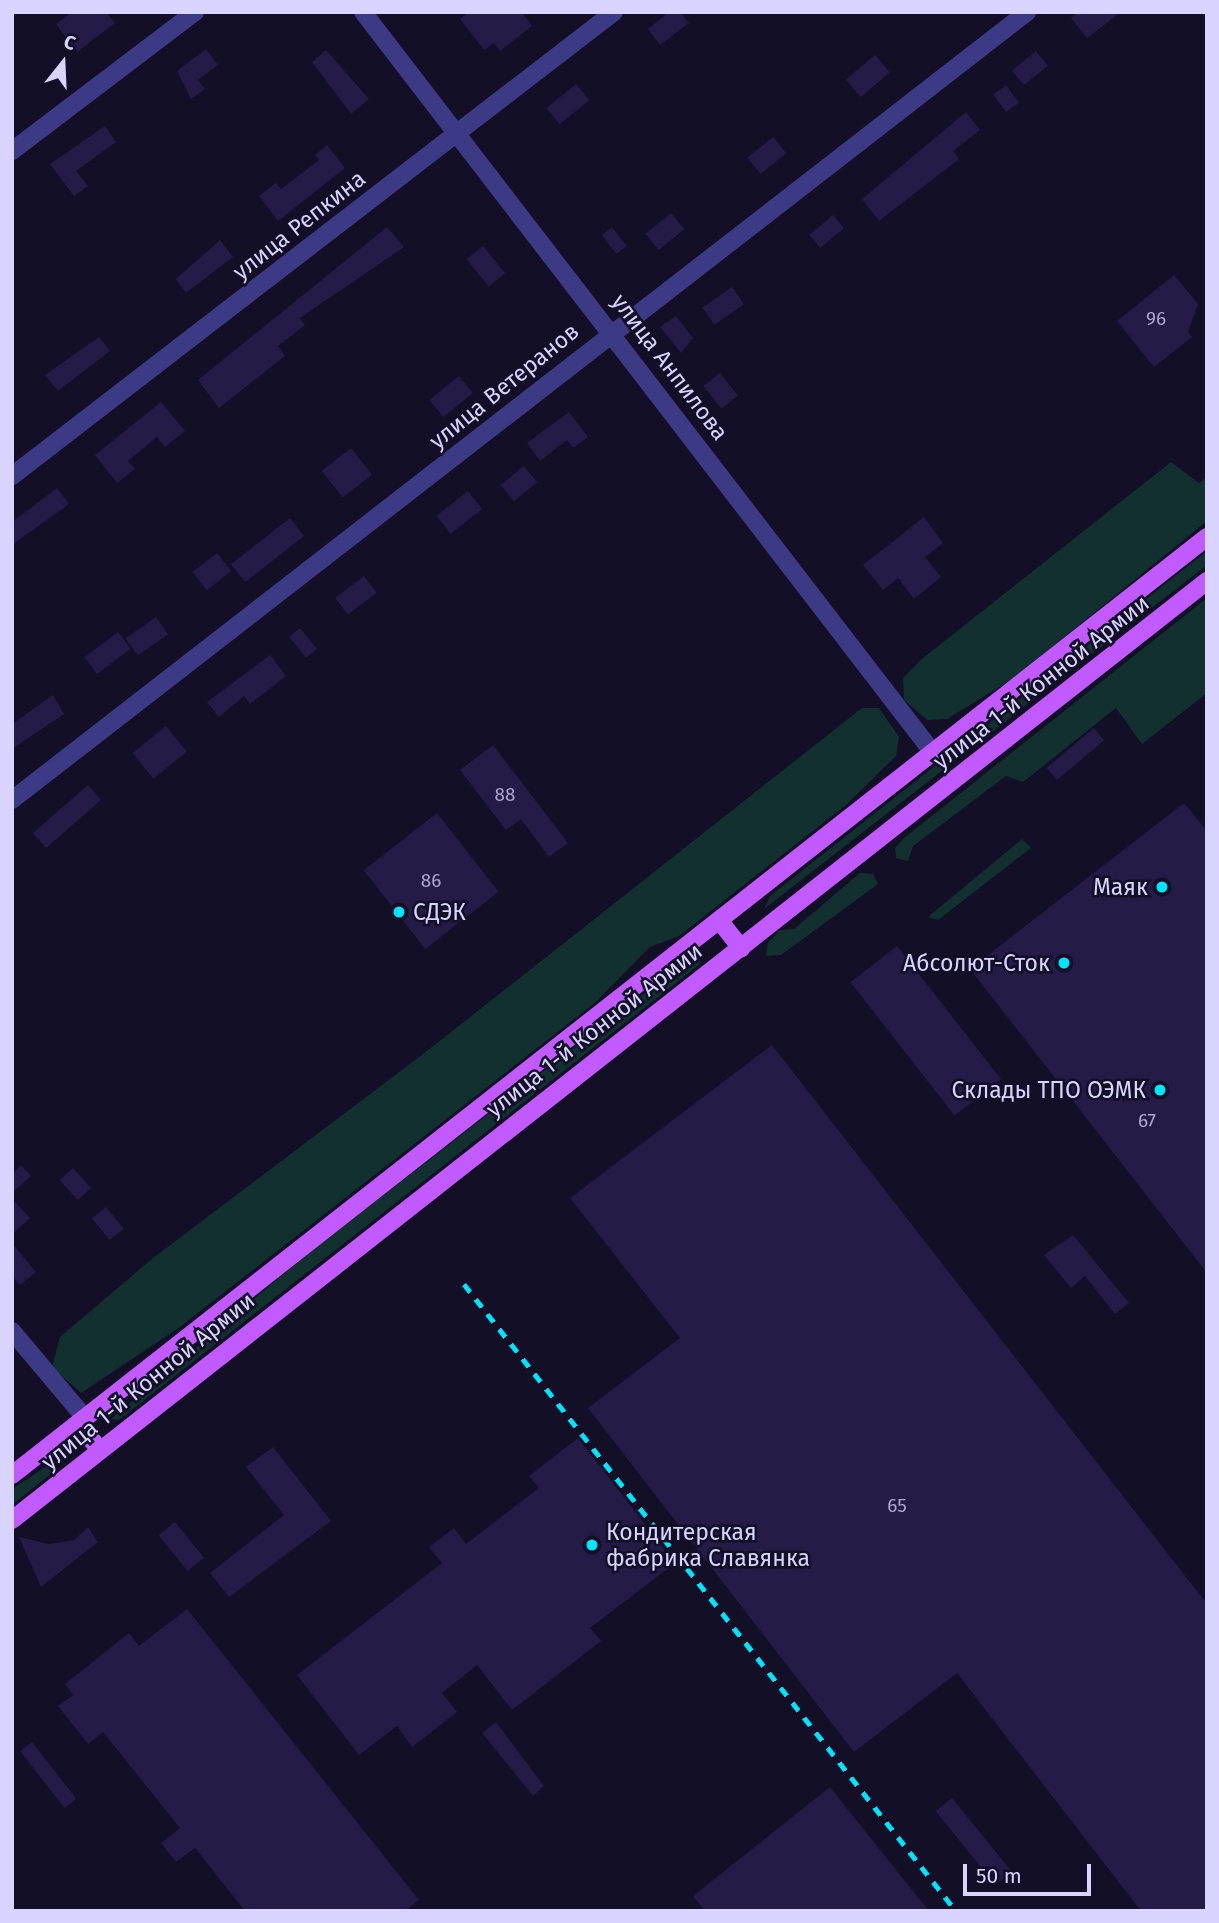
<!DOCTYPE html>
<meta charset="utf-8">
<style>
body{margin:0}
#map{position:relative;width:1219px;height:1923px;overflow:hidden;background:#130f26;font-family:"Fira Sans",sans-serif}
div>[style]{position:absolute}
.green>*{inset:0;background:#12302f}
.building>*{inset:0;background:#241b47;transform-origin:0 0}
.minor>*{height:18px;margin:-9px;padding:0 9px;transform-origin:9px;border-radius:9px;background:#3d3a85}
.major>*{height:18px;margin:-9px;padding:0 9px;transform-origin:9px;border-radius:9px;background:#c25bff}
.rail>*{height:5px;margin-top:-2.5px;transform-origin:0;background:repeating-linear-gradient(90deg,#00e5ff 0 10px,transparent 0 19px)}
.dots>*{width:19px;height:19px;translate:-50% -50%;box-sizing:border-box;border:4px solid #130f26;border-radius:50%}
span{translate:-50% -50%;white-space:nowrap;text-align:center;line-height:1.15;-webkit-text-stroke:5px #130f26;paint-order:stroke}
.number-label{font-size:19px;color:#aca6d1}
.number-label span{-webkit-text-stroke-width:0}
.street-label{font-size:23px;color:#d9d4ff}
.poi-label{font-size:23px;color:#d9d4ff}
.right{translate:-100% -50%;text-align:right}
.left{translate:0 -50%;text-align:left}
.frame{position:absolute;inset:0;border:14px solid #d9d4ff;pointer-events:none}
.north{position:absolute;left:28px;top:28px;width:70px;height:70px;-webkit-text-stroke:5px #130f26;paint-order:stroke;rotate:18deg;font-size:19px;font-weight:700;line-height:28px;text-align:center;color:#d9d4ff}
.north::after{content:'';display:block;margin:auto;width:24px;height:32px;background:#d9d4ff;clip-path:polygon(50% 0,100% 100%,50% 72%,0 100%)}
.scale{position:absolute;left:963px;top:1864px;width:128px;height:32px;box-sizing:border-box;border:4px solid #d9d4ff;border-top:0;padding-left:9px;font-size:21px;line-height:24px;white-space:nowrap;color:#d9d4ff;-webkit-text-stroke:5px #130f26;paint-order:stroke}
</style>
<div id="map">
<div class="green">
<div style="clip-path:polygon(1171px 462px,1199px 483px,1207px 477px,1207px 521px,1014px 678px,947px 719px,927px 720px,904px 700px,903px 678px,923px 658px)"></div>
<div style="clip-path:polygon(1207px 551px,1207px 565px,764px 909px,770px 896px)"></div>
<div style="clip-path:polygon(1207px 598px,1207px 693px,1142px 744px,1116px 708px,1023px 782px,1006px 776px,913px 846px,908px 861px,896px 858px,895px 848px,904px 838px)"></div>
<div style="clip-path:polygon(862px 708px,879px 708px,899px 737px,896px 756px,846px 805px,679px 936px,650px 947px,596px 1002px,180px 1327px,81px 1393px,52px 1367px,60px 1337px,153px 1258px,427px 1051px)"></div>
<div style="clip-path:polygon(1022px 839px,1031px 848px,938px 920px,928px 917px)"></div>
<div style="clip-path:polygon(860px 873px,873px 874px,878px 884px,781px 955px,766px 956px,768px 942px,780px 930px,794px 929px)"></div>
<div style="clip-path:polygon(695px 954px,702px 954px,699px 965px,119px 1420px,111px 1419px,309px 1253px)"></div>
<div style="clip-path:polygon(53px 1462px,57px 1469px,12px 1505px,12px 1489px)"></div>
</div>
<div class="building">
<div style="clip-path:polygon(72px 12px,106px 12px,115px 23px,77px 52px,56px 24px)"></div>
<div style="clip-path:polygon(469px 12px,521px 12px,532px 26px,500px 51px,494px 43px,484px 50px,460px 19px)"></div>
<div style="clip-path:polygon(669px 12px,680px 12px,689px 23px,660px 45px,648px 29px)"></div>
<div style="clip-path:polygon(1078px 12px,1121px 12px,1087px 38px,1071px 18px)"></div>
<div style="clip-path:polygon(206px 49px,218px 65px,198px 80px,205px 89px,191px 99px,177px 71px)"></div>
<div style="clip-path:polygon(326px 50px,369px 99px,351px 114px,312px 62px)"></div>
<div style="left:1036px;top:51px;width:19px;height:31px;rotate:51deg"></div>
<div style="left:875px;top:55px;width:23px;height:38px;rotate:50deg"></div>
<div style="left:576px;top:84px;width:21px;height:38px;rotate:51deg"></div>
<div style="left:1006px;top:85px;width:22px;height:16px;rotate:54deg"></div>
<div style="clip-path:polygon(966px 112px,980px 130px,953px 151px,959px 159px,879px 221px,862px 199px)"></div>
<div style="clip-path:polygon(105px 126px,116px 142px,76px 171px,88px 186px,74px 196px,50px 164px)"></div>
<div style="left:773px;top:137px;width:21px;height:33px;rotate:51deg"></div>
<div style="clip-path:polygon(327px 145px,345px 168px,278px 221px,259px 196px,276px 183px,281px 189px,319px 160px,315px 155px)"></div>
<div style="left:671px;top:213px;width:21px;height:33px;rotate:51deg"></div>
<div style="left:833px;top:215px;width:17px;height:31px;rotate:50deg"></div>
<div style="clip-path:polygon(387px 227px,404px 247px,300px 318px,305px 325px,278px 346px,285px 356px,219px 408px,198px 380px)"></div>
<div style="left:612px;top:227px;width:24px;height:13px;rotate:52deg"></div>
<div style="clip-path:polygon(220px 240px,233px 257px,186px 293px,176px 279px)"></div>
<div style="left:483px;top:246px;width:35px;height:21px;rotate:51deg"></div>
<div style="clip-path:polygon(1174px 275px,1198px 304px,1188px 332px,1192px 337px,1154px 367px,1117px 321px)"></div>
<div style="left:732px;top:287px;width:21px;height:36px;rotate:55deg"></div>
<div style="clip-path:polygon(676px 316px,693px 338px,681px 353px,660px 327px)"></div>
<div style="clip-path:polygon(99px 337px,110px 351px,58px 391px,45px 375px)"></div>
<div style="left:720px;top:373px;width:29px;height:21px;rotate:52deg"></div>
<div style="left:459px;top:376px;width:22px;height:38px;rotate:51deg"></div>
<div style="clip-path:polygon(161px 402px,185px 431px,165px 447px,157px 437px,128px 461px,135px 469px,117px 483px,95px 455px)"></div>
<div style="clip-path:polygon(569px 412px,588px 437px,573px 448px,567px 440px,540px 461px,527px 443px)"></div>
<div style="left:351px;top:448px;width:34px;height:37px;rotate:52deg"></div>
<div style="left:524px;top:466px;width:21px;height:30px;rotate:51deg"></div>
<div style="clip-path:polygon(57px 488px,69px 504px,12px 545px,12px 522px)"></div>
<div style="left:468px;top:491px;width:23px;height:40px;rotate:52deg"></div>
<div style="clip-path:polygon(924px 517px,943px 543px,925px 557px,941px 577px,914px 599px,898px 578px,883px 590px,863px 565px)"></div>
<div style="left:290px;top:518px;width:23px;height:75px;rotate:52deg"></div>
<div style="left:217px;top:553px;width:23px;height:31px;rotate:52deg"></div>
<div style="left:364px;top:576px;width:21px;height:36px;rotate:53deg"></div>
<div style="left:156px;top:617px;width:21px;height:37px;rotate:55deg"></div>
<div style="left:300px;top:628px;width:27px;height:14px;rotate:51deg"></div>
<div style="left:118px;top:632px;width:21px;height:42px;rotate:53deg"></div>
<div style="clip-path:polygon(270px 655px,286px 676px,250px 704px,244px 696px,219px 717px,207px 702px)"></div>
<div style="clip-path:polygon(53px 695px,64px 714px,12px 749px,12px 724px)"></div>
<div style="left:166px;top:726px;width:33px;height:43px;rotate:51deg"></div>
<div style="left:1094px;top:728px;width:16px;height:62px;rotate:50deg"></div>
<div style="clip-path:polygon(493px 745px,568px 843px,549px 857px,521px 819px,506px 830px,460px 770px)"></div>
<div style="left:88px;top:785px;width:20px;height:73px;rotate:49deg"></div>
<div style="clip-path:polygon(1184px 803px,1207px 831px,1207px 1273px,970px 969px)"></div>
<div style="left:437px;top:813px;width:100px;height:93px;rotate:52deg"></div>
<div style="left:897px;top:946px;width:169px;height:59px;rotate:52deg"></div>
<div style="clip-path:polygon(772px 1045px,1207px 1604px,1207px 1911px,1141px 1911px,957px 1673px,854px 1752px,588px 1408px,680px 1338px,570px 1198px)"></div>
<div style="clip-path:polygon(21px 1165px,31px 1176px,12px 1193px,12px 1174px)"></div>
<div style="left:73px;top:1168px;width:27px;height:18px;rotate:48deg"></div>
<div style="clip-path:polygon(12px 1199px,30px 1218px,12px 1234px)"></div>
<div style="left:106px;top:1207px;width:28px;height:18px;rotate:51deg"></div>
<div style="clip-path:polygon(1073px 1235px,1129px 1303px,1115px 1314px,1085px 1276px,1071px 1288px,1044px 1255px)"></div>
<div style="clip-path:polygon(12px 1243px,36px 1272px,20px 1285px,12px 1276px)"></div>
<div style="clip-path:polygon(578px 1438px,675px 1563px,590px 1628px,601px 1641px,512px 1710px,477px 1665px,442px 1693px,457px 1712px,412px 1747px,397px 1726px,359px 1755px,297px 1675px,442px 1563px,429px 1547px,454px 1528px,466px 1544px,539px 1488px,529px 1476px)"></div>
<div style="clip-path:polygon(273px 1447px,331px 1521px,229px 1597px,210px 1573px,284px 1515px,246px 1467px)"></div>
<div style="left:175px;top:1522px;width:46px;height:21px;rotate:51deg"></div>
<div style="clip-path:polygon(88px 1527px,98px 1542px,41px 1587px,19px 1537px,49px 1544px,74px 1540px)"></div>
<div style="clip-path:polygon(187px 1609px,419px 1900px,405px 1911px,245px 1911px,195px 1848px,176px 1862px,161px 1843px,180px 1828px,103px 1732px,88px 1744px,58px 1706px,73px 1695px,65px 1684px,129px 1633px,139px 1646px)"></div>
<div style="clip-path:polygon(496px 1722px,544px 1786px,533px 1796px,482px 1733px)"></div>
<div style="left:32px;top:1742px;width:72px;height:15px;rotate:52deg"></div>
<div style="clip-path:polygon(830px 1787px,929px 1911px,705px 1911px,693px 1896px)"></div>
<div style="left:952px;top:1798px;width:95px;height:21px;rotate:51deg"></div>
</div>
<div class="minor">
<div style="left:363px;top:12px;width:936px;rotate:52.42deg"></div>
<div style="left:12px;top:151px;width:230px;rotate:-37.2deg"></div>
<div style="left:12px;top:476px;width:760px;rotate:-37.62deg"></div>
<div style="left:12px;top:800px;width:1285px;rotate:-37.82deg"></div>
<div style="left:12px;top:1331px;width:114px;rotate:50deg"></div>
</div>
<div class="major">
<div style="left:719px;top:920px;width:36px;rotate:52deg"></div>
<div style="left:78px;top:1423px;width:35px;rotate:51deg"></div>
<div style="left:12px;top:1475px;width:1519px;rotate:-38.13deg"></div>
<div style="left:12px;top:1520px;width:1520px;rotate:-38.16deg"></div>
</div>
<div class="rail">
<div style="left:464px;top:1284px;width:797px;rotate:51.88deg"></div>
</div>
<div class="dots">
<div style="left:1162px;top:887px;background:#00e5ff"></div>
<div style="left:399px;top:912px;background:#00e5ff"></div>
<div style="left:1064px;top:963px;background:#00e5ff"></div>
<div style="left:1160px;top:1090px;background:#00e5ff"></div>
<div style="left:592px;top:1545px;background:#00e5ff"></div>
</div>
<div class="number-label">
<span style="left:1156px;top:319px">96</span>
<span style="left:505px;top:795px">88</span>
<span style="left:431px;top:881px">86</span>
<span style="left:1147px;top:1121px">67</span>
<span style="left:897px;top:1506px">65</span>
</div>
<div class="street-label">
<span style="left:299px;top:225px;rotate:-38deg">улица Репкина</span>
<span style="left:670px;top:367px;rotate:53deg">улица Анпилова</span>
<span style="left:504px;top:386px;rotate:-39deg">улица Ветеранов</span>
<span style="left:1041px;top:682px;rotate:-38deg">улица 1-й Конной Армии</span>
<span style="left:594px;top:1030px;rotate:-38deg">улица 1-й Конной Армии</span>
<span style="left:148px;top:1381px;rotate:-39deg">улица 1-й Конной Армии</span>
</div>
<div class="poi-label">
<span class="right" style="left:1148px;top:887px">Маяк</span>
<span class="left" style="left:413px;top:912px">СДЭК</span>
<span class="right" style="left:1050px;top:963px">Абсолют-Сток</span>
<span class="right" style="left:1146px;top:1090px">Склады ТПО ОЭМК</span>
<span class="left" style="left:606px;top:1545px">Кондитерская<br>фабрика Славянка</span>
</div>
<div class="frame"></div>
<div class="north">С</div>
<div class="scale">50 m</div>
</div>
